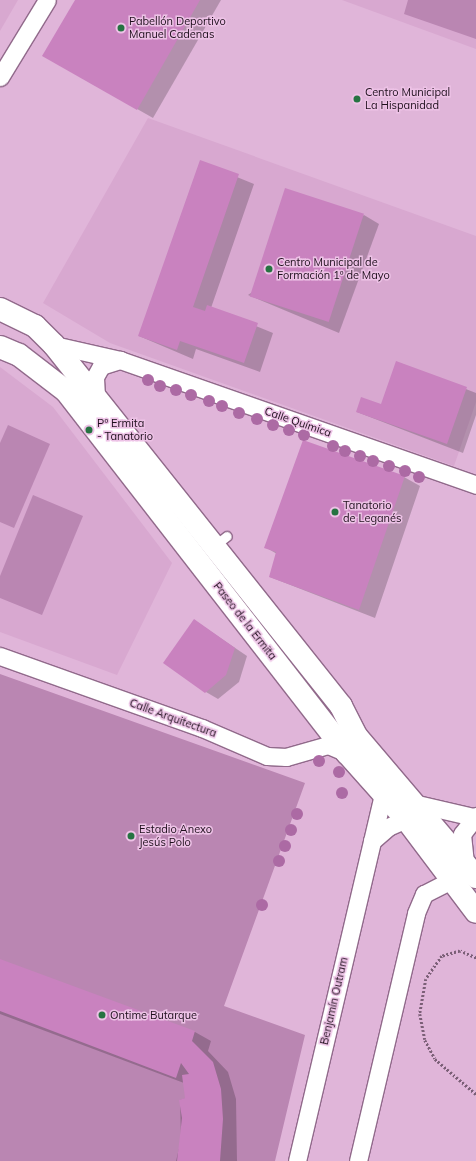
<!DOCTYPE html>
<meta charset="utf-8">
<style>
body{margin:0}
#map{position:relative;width:476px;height:1161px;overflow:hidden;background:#e0b5d9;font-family:Mulish,sans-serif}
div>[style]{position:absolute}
.built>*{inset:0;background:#d8a8d0}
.green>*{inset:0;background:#ba86b2}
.shadow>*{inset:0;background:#0003}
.building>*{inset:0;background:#c982bf;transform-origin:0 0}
.path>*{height:2.5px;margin-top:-1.25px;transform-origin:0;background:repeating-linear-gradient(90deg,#7b5f77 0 2px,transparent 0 4px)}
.roads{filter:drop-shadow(1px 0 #916a8b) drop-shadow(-1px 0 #916a8b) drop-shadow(0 1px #916a8b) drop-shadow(0 -1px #916a8b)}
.service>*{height:9px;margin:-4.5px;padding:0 4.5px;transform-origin:4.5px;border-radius:4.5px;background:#fff}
.minor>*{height:17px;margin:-8.5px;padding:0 8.5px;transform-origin:8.5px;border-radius:8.5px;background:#fff}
.secondary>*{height:22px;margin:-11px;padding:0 11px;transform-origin:11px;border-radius:11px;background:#fff}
.trees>*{width:12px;height:12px;margin:-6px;border-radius:50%;background:#ac6aa4}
.dots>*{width:11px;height:11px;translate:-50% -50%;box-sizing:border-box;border:2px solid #edc2e6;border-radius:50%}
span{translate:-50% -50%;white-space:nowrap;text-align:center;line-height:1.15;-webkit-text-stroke:3px #edc2e6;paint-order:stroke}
.poi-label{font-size:11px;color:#1e0f1c}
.left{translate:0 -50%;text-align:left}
.street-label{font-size:11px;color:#1e0f1c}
</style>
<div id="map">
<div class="built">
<div style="clip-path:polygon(0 0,18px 0,0 31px)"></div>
<div style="clip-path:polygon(342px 0,476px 0,476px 49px)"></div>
<div style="clip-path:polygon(148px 118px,476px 236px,476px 402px,454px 466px,110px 343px,43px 303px)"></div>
<div style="clip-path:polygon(0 367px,53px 407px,172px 563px,117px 675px,0 632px)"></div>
</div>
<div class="green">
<div style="clip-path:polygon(408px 0,476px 0,476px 39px,404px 14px)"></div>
<div style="clip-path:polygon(8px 425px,50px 444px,14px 528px,0 522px,0 443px)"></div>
<div style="clip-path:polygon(33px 495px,83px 516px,42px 615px,0 598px,0 576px)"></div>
<div style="clip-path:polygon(0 674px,305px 783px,224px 1006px,305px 1035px,275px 1161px,0 1161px)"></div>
</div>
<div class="shadow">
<div style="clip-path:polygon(76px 0,221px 0,153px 118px,44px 56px)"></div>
<div style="clip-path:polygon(200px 162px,254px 184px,211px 308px,273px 333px,260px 372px,196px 349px,193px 359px,139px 336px)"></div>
<div style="clip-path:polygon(364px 215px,379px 224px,339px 333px,248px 295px)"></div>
<div style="clip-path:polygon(397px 362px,476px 393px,476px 415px,463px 453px,357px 412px,382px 406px)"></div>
<div style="clip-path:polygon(404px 477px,420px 486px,375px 618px,270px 577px,277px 554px,265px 547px)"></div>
<div style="clip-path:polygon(194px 620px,247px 656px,239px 682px,218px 699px,206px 692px)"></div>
<div style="clip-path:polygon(0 960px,195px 1032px,211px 1041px,208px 1051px,228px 1072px,236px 1099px,237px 1161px,176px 1161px,181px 1140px,180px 1100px,186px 1098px,184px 1083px,0 1014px)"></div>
</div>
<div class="building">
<div style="clip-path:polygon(75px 0,200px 0,137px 110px,42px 56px)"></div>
<div style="clip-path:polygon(200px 160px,239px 174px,193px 307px,205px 311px,207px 305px,258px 323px,244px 363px,180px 341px,177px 350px,138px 336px)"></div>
<div style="left:285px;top:188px;width:83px;height:114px;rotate:18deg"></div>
<div style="clip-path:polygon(396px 361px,467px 387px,447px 444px,356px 412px,361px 397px,381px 404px)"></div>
<div style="clip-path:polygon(303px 440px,405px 476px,359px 610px,269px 577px,276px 552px,264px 548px)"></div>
<div style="clip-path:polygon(194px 619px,235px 648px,226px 675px,205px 693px,163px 663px)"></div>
<div style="clip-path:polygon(0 959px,195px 1031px,192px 1041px,213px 1062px,221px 1089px,223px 1119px,220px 1161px,177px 1161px,182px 1118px,179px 1100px,185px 1098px,182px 1075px,189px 1074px,181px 1063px,176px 1078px,0 1011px)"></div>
</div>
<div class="path">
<div style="left:476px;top:958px;width:17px;rotate:-156deg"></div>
<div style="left:460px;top:951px;width:19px;rotate:164deg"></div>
<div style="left:442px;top:956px;width:28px;rotate:125deg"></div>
<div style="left:426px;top:979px;width:36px;rotate:100deg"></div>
<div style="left:420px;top:1014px;width:26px;rotate:79deg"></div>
<div style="left:425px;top:1040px;width:21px;rotate:62deg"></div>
<div style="left:435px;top:1059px;width:54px;rotate:40.5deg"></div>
</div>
<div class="roads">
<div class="service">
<div style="left:214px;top:546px;width:16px;rotate:-38deg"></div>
</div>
<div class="minor">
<div style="left:0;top:77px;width:90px;rotate:-58.6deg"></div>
<div style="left:54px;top:345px;width:68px;rotate:12.8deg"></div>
<div style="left:120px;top:360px;width:377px;rotate:19.3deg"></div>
<div style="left:96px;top:397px;width:20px;rotate:-93deg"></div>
<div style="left:95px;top:377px;width:13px;rotate:-61deg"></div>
<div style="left:101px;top:366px;width:20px;rotate:-18deg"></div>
<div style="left:0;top:656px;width:214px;rotate:19.6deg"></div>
<div style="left:202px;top:728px;width:71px;rotate:23.3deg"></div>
<div style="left:267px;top:756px;width:19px;rotate:3deg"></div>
<div style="left:286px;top:757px;width:44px;rotate:-15.9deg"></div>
<div style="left:328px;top:745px;width:21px;rotate:23deg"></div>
<div style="left:413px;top:803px;width:62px;rotate:13.1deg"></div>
<div style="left:372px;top:841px;width:21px;rotate:-41deg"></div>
<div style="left:388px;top:827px;width:20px;rotate:-24deg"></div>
<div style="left:406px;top:819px;width:12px;rotate:14deg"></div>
<div style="left:465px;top:863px;width:29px;rotate:-96deg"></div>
<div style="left:462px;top:834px;width:23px;rotate:-52deg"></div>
<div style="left:297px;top:1161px;width:377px;rotate:-76.8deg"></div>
<div style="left:358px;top:1161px;width:255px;rotate:-76.8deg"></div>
<div style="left:416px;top:913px;width:21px;rotate:-67deg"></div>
<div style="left:424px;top:894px;width:30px;rotate:-27deg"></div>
</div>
<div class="secondary">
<div style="left:0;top:309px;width:39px;rotate:26deg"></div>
<div style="left:35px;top:326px;width:27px;rotate:45deg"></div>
<div style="left:54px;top:345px;width:461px;rotate:51.5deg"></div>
<div style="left:341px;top:706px;width:35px;rotate:63deg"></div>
<div style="left:357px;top:737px;width:184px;rotate:49.6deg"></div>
<div style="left:0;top:347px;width:21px;rotate:23deg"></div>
<div style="left:19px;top:355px;width:59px;rotate:37.5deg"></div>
<div style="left:66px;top:391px;width:458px;rotate:52.2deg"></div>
<div style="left:347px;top:753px;width:89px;rotate:48.2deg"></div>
<div style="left:406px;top:819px;width:116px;rotate:53deg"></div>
</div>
</div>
<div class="trees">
<div style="left:148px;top:380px"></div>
<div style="left:160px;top:386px"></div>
<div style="left:176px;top:390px"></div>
<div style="left:191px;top:395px"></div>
<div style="left:209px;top:401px"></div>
<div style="left:222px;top:406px"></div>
<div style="left:239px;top:413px"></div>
<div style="left:257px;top:419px"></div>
<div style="left:273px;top:425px"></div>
<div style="left:289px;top:430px"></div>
<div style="left:304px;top:435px"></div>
<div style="left:333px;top:446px"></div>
<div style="left:345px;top:451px"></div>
<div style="left:360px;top:456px"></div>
<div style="left:373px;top:461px"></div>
<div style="left:389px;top:466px"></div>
<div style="left:405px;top:471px"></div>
<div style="left:419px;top:477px"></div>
<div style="left:319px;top:761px"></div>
<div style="left:339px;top:772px"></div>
<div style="left:342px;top:793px"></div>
<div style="left:297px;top:814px"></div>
<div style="left:291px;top:830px"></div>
<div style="left:285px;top:846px"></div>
<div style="left:279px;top:861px"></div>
<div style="left:262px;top:905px"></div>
</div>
<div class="dots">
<div style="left:121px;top:28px;background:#267342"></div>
<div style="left:357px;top:99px;background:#267342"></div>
<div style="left:269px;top:269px;background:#267342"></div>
<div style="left:89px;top:430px;background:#267342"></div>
<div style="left:335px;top:512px;background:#267342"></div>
<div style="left:131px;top:836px;background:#267342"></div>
<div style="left:102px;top:1015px;background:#267342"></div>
</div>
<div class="poi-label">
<span class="left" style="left:129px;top:28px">Pabellón Deportivo<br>Manuel Cadenas</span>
<span class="left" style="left:365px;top:99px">Centro Municipal<br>La Hispanidad</span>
<span class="left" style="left:277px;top:269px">Centro Municipal de<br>Formación 1º de Mayo</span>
<span class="left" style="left:97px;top:430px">Pº Ermita<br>- Tanatorio</span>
<span class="left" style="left:343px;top:512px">Tanatorio<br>de Leganés</span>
<span class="left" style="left:139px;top:836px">Estadio Anexo<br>Jesús Polo</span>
<span class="left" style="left:110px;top:1015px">Ontime Butarque</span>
</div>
<div class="street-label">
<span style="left:298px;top:422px;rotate:19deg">Calle Química</span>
<span style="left:245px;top:621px;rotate:52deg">Paseo de la Ermita</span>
<span style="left:173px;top:718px;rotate:20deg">Calle Arquitectura</span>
<span style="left:334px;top:1001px;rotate:-77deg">Benjamín Outram</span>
</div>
</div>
